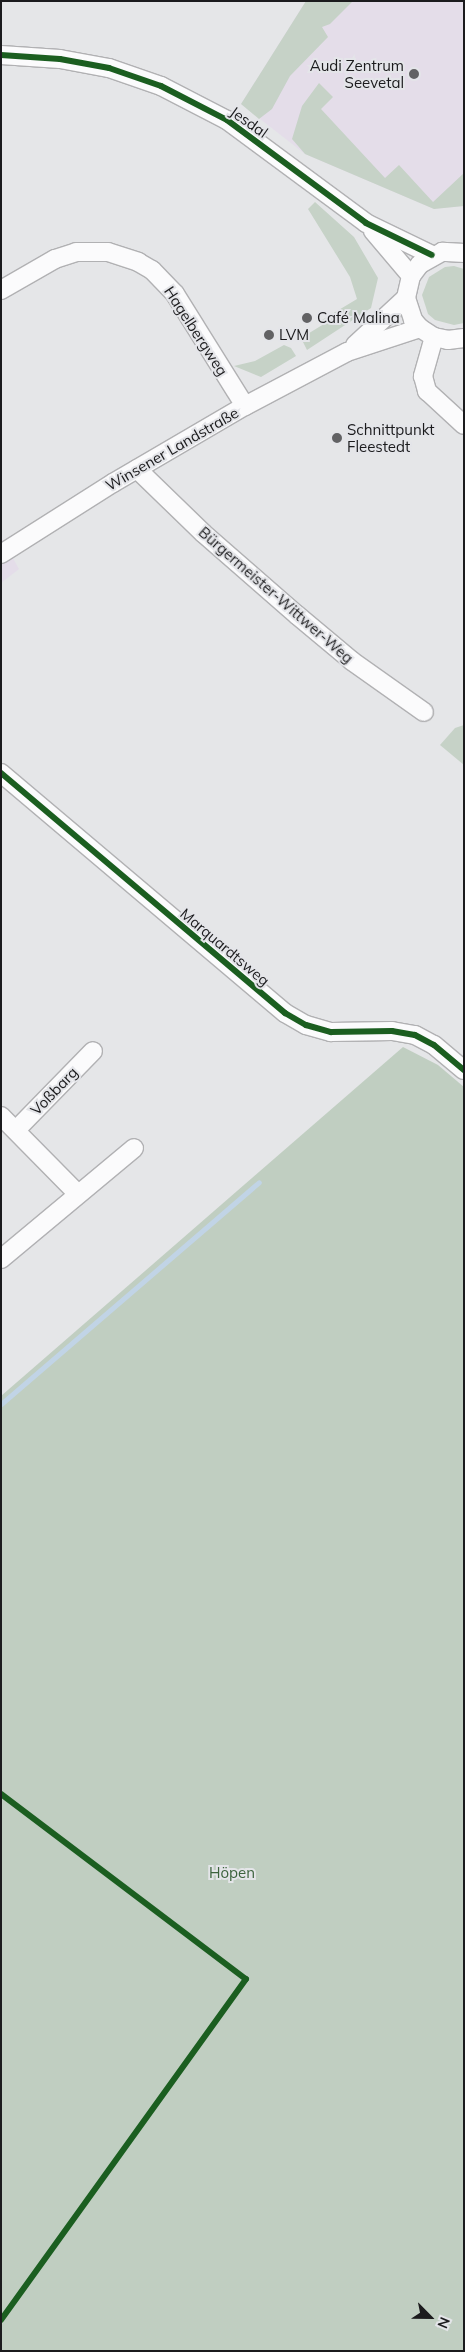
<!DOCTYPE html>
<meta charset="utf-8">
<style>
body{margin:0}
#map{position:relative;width:465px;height:2352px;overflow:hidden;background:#e5e6e8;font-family:Mulish,sans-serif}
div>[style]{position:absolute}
.commercial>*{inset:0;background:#e4dde9}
.green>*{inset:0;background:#c6d2c7}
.forest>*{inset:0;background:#c0cec1}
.stream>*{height:5px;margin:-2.5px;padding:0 2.5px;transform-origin:2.5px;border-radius:2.5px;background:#c1d4e6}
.roads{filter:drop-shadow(1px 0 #b1b1b3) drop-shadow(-1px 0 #b1b1b3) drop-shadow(0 1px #b1b1b3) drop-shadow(0 -1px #b1b1b3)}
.minor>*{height:18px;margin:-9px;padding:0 9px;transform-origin:9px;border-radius:9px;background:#fbfbfc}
.cycleway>*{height:6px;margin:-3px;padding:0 3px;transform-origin:3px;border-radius:3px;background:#1b5e20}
.dots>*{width:14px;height:14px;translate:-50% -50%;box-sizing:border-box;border:2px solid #e4e5e9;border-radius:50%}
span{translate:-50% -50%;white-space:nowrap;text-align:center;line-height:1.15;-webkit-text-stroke:4px #e4e5e9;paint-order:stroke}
.poi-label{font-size:15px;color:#1b1b1d}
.right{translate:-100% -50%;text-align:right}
.left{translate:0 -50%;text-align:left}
.street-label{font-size:15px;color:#1b1b1d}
.park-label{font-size:15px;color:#3c633d}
.frame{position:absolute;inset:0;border:2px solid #1b1b1d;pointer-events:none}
.north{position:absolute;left:405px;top:2292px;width:50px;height:50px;-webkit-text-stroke:4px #e4e5e9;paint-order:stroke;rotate:113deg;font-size:14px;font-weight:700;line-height:20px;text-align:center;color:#1b1b1d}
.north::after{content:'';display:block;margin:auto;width:18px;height:22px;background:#1b1b1d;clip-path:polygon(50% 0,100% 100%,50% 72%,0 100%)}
</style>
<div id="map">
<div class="commercial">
<div style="clip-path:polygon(306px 1px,464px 1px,464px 206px,434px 209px,305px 154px,241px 104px)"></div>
<div style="clip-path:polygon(1px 537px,19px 569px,1px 583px)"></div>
</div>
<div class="green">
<div style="clip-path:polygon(306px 1px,353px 1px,330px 24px,322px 27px,328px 37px,290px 76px,272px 109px,259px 119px,241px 104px)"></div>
<div style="clip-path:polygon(319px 83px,333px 97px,321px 109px,385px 178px,399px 165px,433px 202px,464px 173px,464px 206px,434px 209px,305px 154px,292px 139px,302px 106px)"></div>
<div style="clip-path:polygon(315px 202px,354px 237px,378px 278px,371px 308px,307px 350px,301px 338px,324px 324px,322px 320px,357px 299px,350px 277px,308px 209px)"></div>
<div style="clip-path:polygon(454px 266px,464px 269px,464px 323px,454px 325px,435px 320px,428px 314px,422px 295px,429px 277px,445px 267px)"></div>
<div style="clip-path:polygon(284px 345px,291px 348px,296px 356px,261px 377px,234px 366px,255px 361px)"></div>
<div style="clip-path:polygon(464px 725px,464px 765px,440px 745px,455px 728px)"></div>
</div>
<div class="forest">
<div style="clip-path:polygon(403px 1047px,438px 1065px,464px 1087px,464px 2351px,1px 2351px,1px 1396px)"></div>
</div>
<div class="stream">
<div style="left:1px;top:1404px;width:340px;rotate:-40.7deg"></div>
</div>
<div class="roads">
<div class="minor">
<div style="left:1px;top:55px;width:59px;rotate:3.9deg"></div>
<div style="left:60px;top:59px;width:50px;rotate:10.4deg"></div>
<div style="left:109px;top:68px;width:55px;rotate:19.1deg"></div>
<div style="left:161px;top:86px;width:74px;rotate:27.3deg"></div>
<div style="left:227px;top:120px;width:173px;rotate:36.5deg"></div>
<div style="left:366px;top:223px;width:73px;rotate:25.9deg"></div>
<div style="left:373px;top:231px;width:59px;rotate:49.8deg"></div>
<div style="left:464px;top:253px;width:22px;rotate:-177deg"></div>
<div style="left:442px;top:252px;width:25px;rotate:151deg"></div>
<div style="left:420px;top:264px;width:15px;rotate:127deg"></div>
<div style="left:411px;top:276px;width:23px;rotate:103deg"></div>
<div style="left:406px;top:298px;width:23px;rotate:72deg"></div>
<div style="left:413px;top:320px;width:11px;rotate:49deg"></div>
<div style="left:420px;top:328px;width:17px;rotate:33deg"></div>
<div style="left:434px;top:337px;width:14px;rotate:12deg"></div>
<div style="left:448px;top:340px;width:16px;rotate:-7deg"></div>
<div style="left:1px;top:290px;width:62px;rotate:-29.9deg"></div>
<div style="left:55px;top:259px;width:22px;rotate:-18deg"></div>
<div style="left:76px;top:252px;width:32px"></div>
<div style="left:108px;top:252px;width:32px;rotate:18deg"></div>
<div style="left:138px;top:262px;width:16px;rotate:30deg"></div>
<div style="left:152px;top:270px;width:33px;rotate:46deg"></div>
<div style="left:175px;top:294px;width:132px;rotate:58deg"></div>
<div style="left:434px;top:337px;width:41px;rotate:105.8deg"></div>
<div style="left:423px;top:376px;width:16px;rotate:75deg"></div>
<div style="left:427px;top:391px;width:50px;rotate:42.6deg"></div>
<div style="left:355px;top:345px;width:69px;rotate:-42.7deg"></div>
<div style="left:137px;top:469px;width:92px;rotate:44.1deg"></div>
<div style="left:203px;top:533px;width:125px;rotate:41.1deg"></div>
<div style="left:297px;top:615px;width:72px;rotate:39.9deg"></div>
<div style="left:352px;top:661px;width:88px;rotate:35.3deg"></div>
<div style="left:1px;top:554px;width:133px;rotate:-32.4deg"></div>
<div style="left:113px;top:483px;width:153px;rotate:-30.3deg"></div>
<div style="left:245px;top:406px;width:115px;rotate:-27.9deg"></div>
<div style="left:347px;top:352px;width:77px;rotate:-18.2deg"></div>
<div style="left:1px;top:773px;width:372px;rotate:40.2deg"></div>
<div style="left:285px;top:1013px;width:24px;rotate:30deg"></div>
<div style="left:306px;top:1025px;width:26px;rotate:16deg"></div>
<div style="left:331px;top:1032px;width:61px;rotate:-0.9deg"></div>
<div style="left:392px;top:1031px;width:23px;rotate:10deg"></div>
<div style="left:415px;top:1035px;width:21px;rotate:28deg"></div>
<div style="left:434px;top:1045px;width:39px;rotate:40deg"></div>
<div style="left:1px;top:1116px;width:108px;rotate:45.4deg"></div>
<div style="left:16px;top:1130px;width:110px;rotate:-45.7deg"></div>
<div style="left:1px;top:1259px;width:173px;rotate:-39.8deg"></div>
</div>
</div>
<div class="cycleway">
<div style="left:1px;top:55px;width:59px;rotate:3.9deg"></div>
<div style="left:60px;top:59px;width:50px;rotate:10.4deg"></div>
<div style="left:109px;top:68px;width:55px;rotate:19.1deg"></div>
<div style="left:161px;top:86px;width:74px;rotate:27.3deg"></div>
<div style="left:227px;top:120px;width:173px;rotate:36.5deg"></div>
<div style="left:366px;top:223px;width:73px;rotate:25.9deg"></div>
<div style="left:1px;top:773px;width:372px;rotate:40.2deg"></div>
<div style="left:285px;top:1013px;width:24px;rotate:30deg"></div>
<div style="left:306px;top:1025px;width:26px;rotate:16deg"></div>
<div style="left:331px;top:1032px;width:61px;rotate:-0.9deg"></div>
<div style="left:392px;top:1031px;width:23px;rotate:10deg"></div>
<div style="left:415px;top:1035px;width:21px;rotate:28deg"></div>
<div style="left:434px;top:1045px;width:39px;rotate:40deg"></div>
<div style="left:1px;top:1794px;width:307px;rotate:37.1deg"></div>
<div style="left:246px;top:1979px;width:420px;rotate:125.7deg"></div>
</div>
<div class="dots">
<div style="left:414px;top:74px;background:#626264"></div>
<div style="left:307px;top:318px;background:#626264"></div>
<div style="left:269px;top:335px;background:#626264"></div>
<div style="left:337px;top:438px;background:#626264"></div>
</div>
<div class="poi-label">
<span class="right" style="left:404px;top:74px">Audi Zentrum<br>Seevetal</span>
<span class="left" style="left:317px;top:318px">Café Malina</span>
<span class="left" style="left:279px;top:335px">LVM</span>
<span class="left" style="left:347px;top:438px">Schnittpunkt<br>Fleestedt</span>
</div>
<div class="street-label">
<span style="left:249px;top:122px;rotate:35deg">Jesdal</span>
<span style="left:196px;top:331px;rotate:57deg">Hagelbergweg</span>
<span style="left:172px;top:449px;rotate:-30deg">Winsener Landstraße</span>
<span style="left:276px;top:595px;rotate:41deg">Bürgermeister-Wittwer-Weg</span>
<span style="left:225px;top:947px;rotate:40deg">Marquardtsweg</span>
<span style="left:54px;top:1091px;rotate:-46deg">Voßbarg</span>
</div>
<div class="park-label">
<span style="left:232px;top:1873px">Höpen</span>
</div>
<div class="frame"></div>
<div class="north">N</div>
</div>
